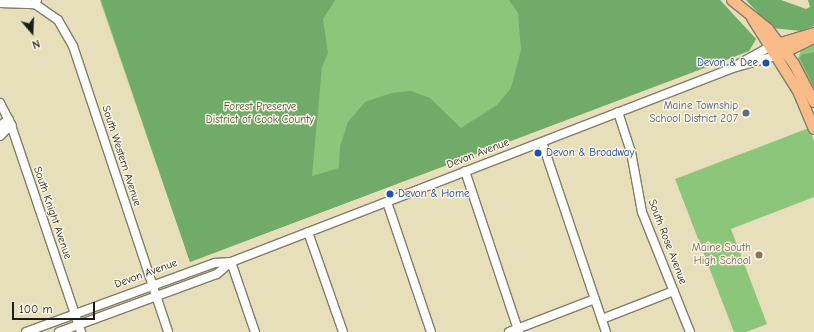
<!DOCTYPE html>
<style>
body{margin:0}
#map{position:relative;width:814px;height:332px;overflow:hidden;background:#e6dfba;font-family:"Comic Neue",sans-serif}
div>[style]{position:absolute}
.green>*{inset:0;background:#8cc67a}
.forest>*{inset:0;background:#71ab6a}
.roads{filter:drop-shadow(1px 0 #817e6b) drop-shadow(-1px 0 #817e6b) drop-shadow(0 1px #817e6b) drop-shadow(0 -1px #817e6b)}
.minor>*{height:8px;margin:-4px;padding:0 4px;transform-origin:4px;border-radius:4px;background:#fff}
.major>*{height:10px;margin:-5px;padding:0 5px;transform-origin:5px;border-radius:5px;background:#f9bc89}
.dots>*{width:11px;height:11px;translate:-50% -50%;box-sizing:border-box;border:2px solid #fcf5e5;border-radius:50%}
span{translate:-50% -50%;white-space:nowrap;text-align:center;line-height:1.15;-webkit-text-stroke:3px #fcf5e5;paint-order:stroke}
.transit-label{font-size:11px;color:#164399}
.right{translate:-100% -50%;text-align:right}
.left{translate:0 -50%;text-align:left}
.service-label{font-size:11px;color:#4e5e75}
.park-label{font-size:11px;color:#43583d}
.street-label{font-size:11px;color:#1c1c1c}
.education-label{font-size:11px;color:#785e54}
.north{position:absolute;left:12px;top:12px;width:40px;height:40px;-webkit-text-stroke:3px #fcf5e5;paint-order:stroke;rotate:161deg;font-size:11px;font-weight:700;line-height:16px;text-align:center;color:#1c1c1c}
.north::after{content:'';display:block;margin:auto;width:14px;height:18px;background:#1c1c1c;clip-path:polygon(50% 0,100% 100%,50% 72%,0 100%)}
.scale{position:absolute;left:12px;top:302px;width:83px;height:18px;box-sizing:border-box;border:2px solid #1c1c1c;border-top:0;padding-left:5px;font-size:12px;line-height:14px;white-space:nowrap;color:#1c1c1c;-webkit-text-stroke:3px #fcf5e5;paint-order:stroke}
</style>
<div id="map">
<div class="green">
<div style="clip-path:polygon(100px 0,720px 0,756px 39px,749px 51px,190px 262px)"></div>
<div style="clip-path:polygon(814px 44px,814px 94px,797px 61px,801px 50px)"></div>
<div style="clip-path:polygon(809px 128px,814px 141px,814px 197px,731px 229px,767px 324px,746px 332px,734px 332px,675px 179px)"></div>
</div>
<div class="forest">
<div style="clip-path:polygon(101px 0,335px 0,323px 19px,328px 53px,322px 67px,312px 176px,339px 168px,340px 146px,348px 122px,365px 102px,391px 93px,411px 91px,430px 98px,461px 128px,497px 105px,511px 88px,521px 50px,518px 13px,509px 0,720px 0,756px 39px,749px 51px,190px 262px)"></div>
<div style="clip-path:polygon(746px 0,781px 0,806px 9px,810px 7px,808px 0,814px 0,814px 26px,801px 31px,772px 28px)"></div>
<div style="clip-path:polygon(814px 52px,814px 87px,800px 59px,801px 55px)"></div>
</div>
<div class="roads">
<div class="minor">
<div style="left:37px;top:0;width:4px;rotate:117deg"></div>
<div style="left:35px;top:4px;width:28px;rotate:35deg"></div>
<div style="left:58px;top:20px;width:30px;rotate:60deg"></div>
<div style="left:73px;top:46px;width:301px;rotate:71.6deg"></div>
<div style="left:0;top:3px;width:35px;rotate:2deg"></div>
<div style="left:735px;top:66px;width:39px;rotate:-29deg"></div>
<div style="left:0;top:103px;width:25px;rotate:63deg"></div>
<div style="left:11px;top:125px;width:219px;rotate:71.3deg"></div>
<div style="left:618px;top:112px;width:42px;rotate:72deg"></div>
<div style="left:631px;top:152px;width:61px;rotate:79.6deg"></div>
<div style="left:642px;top:212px;width:129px;rotate:68.2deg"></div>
<div style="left:0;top:126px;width:11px;rotate:-38deg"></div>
<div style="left:0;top:136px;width:16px;rotate:-45deg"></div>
<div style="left:542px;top:142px;width:200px;rotate:71.4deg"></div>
<div style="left:465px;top:171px;width:170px;rotate:71.5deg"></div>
<div style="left:387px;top:202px;width:137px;rotate:71.3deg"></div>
<div style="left:308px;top:232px;width:106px;rotate:70.7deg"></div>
<div style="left:231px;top:262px;width:74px;rotate:71.1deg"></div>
<div style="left:602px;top:319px;width:77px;rotate:-21.3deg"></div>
<div style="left:26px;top:332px;width:201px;rotate:-20.1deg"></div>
<div style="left:215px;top:263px;width:16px;rotate:-4deg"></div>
<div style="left:231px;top:262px;width:538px;rotate:-21.13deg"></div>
<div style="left:733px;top:68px;width:44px;rotate:-15.9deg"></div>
<div style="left:59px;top:332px;width:168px;rotate:-20.2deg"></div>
<div style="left:217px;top:274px;width:18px;rotate:-41deg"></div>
<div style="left:509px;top:332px;width:92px;rotate:-21deg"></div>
</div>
<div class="major">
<div style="left:732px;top:0;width:46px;rotate:38.9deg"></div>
<div style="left:768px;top:29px;width:44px;rotate:53.4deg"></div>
<div style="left:794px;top:64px;width:43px;rotate:62.2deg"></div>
<div style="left:752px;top:18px;width:86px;rotate:57.8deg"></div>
<div style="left:798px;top:91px;width:41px;rotate:67.2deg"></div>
<div style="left:774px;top:45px;width:42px;rotate:-16.7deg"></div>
<div style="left:781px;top:54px;width:37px;rotate:-26deg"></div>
</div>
</div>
<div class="dots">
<div style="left:766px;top:63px;background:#1a4fb4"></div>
<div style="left:746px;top:113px;background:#5c6f8a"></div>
<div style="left:538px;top:153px;background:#1a4fb4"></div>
<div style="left:390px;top:194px;background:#1a4fb4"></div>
<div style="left:759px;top:255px;background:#8d6e63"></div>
</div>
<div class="transit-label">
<span class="right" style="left:758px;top:63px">Devon &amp; Dee</span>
<span class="left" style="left:546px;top:153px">Devon &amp; Broadway</span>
<span class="left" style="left:398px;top:194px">Devon &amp; Home</span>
</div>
<div class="service-label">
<span class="right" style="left:738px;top:113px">Maine Township<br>School District 207</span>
</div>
<div class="park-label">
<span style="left:260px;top:114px">Forest Preserve<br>District of Cook County</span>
</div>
<div class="street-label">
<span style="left:478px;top:154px;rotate:-21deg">Devon Avenue</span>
<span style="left:121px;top:156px;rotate:72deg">South Western Avenue</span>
<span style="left:52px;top:213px;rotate:71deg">South Knight Avenue</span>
<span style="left:667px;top:242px;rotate:69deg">South Rose Avenue</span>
<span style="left:146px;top:274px;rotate:-20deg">Devon Avenue</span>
</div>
<div class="education-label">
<span class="right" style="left:751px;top:255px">Maine South<br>High School</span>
</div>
<div class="north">N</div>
<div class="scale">100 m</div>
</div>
